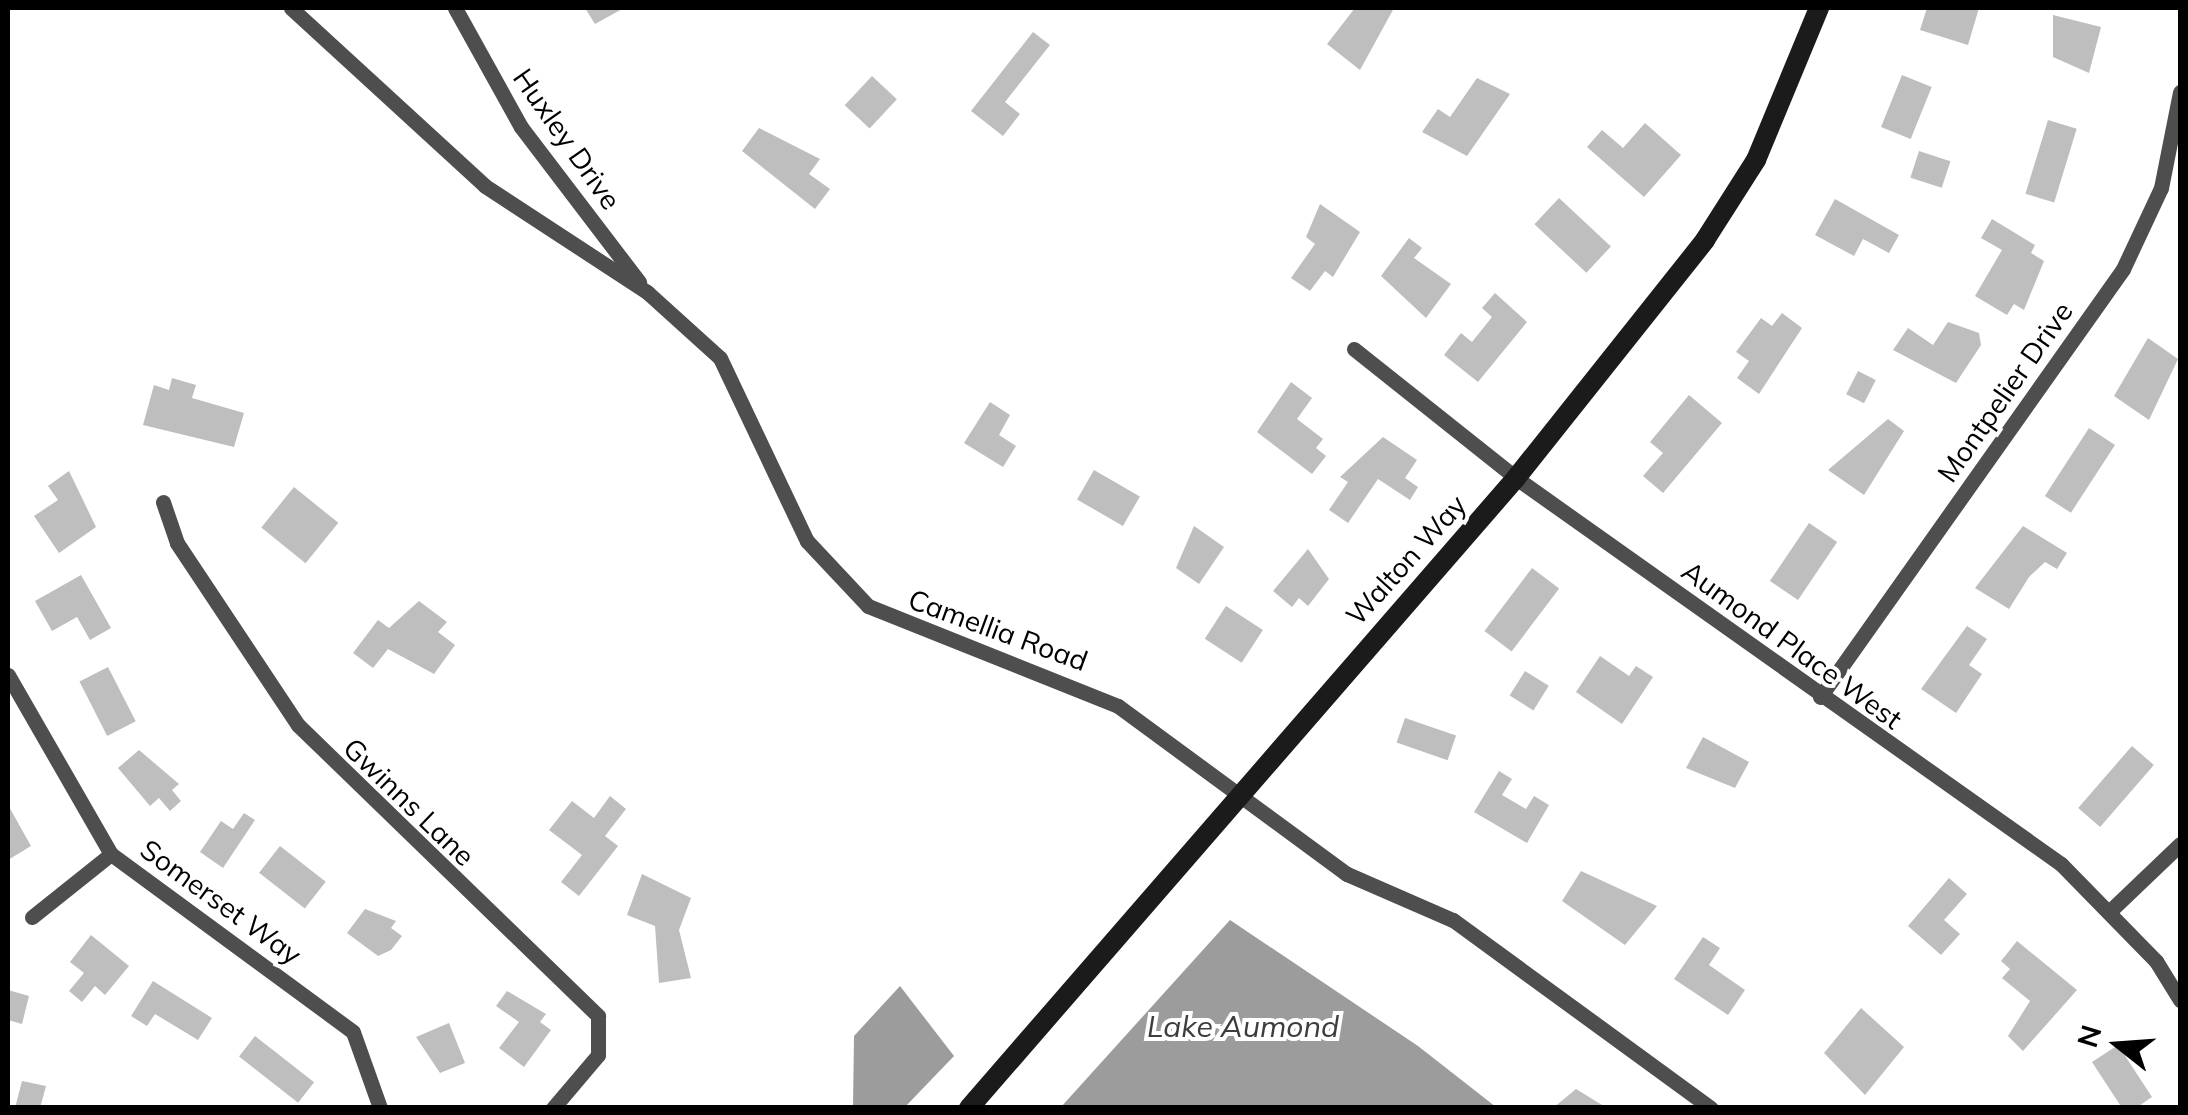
<!DOCTYPE html>
<style>
body{margin:0}
#map{position:relative;width:2188px;height:1115px;overflow:hidden;background:#fff;font-family:Mulish,sans-serif}
div>[style]{position:absolute}
.water>*{inset:0;background:#9c9c9c}
.building>*{inset:0;background:#bebebe;transform-origin:0 0}
.minor>*{height:15px;margin:-7.5px;padding:0 7.5px;transform-origin:7.5px;border-radius:7.5px;background:#4e4e4e}
.secondary>*{height:20px;margin:-10px;padding:0 10px;transform-origin:10px;border-radius:10px;background:#1b1b1b}
span{translate:-50% -50%;white-space:nowrap;text-align:center;line-height:1.15;-webkit-text-stroke:8px #fff;paint-order:stroke}
.street-label{font-size:28px;color:#000}
.water-label{font-size:30px;color:#3d3d3d;font-style:italic}
.frame{position:absolute;inset:0;border:10px solid #000;pointer-events:none}
.north{position:absolute;left:2068px;top:995px;width:100px;height:100px;-webkit-text-stroke:8px #fff;paint-order:stroke;rotate:287deg;font-size:28px;font-weight:700;line-height:40px;text-align:center;color:#000}
.north::after{content:'';display:block;margin:auto;width:35px;height:45px;background:#000;clip-path:polygon(50% 0,100% 100%,50% 72%,0 100%)}
</style>
<div id="map">
<div class="water">
<div style="clip-path:polygon(1230px 920px,1418px 1046px,1496px 1107px,1061px 1107px)"></div>
<div style="clip-path:polygon(900px 986px,954px 1056px,905px 1107px,853px 1107px,854px 1036px)"></div>
</div>
<div class="building">
<div style="clip-path:polygon(585px 8px,624px 8px,595px 24px)"></div>
<div style="clip-path:polygon(1355px 8px,1394px 8px,1360px 70px,1327px 44px)"></div>
<div style="clip-path:polygon(1927px 8px,1979px 8px,1968px 45px,1920px 30px)"></div>
<div style="clip-path:polygon(2053px 15px,2101px 27px,2089px 73px,2053px 57px)"></div>
<div style="clip-path:polygon(1033px 32px,1050px 45px,1005px 102px,1020px 114px,1003px 136px,971px 111px)"></div>
<div style="left:1902px;top:75px;width:32px;height:56px;rotate:22deg"></div>
<div style="left:872px;top:76px;width:34px;height:40px;rotate:43deg"></div>
<div style="clip-path:polygon(1477px 78px,1510px 94px,1467px 156px,1422px 132px,1438px 109px,1450px 117px)"></div>
<div style="left:2048px;top:120px;width:30px;height:77px;rotate:17deg"></div>
<div style="clip-path:polygon(1645px 123px,1681px 155px,1644px 197px,1587px 147px,1602px 130px,1623px 148px)"></div>
<div style="clip-path:polygon(759px 128px,820px 159px,809px 174px,830px 189px,815px 209px,742px 151px)"></div>
<div style="left:1919px;top:151px;width:33px;height:28px;rotate:18deg"></div>
<div style="left:1559px;top:198px;width:71px;height:36px;rotate:43deg"></div>
<div style="clip-path:polygon(1835px 199px,1899px 235px,1889px 253px,1863px 239px,1854px 256px,1815px 235px)"></div>
<div style="clip-path:polygon(1320px 204px,1360px 232px,1333px 277px,1325px 271px,1310px 291px,1291px 278px,1315px 244px,1306px 237px)"></div>
<div style="clip-path:polygon(1992px 219px,2035px 245px,2031px 253px,2044px 261px,2024px 310px,2014px 304px,2007px 315px,1975px 296px,2002px 250px,1981px 238px)"></div>
<div style="clip-path:polygon(1409px 238px,1422px 248px,1414px 258px,1451px 284px,1426px 318px,1381px 276px)"></div>
<div style="clip-path:polygon(1495px 293px,1527px 322px,1478px 382px,1444px 355px,1461px 333px,1472px 342px,1492px 317px,1482px 308px)"></div>
<div style="clip-path:polygon(1782px 313px,1802px 328px,1759px 394px,1737px 378px,1749px 361px,1736px 352px,1761px 318px,1772px 326px)"></div>
<div style="clip-path:polygon(1948px 322px,1979px 333px,1981px 345px,1956px 383px,1893px 350px,1908px 328px,1933px 345px)"></div>
<div style="clip-path:polygon(2148px 338px,2178px 359px,2149px 420px,2114px 396px)"></div>
<div style="left:1858px;top:371px;width:20px;height:26px;rotate:27deg"></div>
<div style="clip-path:polygon(172px 378px,196px 385px,192px 398px,244px 413px,234px 447px,143px 425px,154px 385px,169px 390px)"></div>
<div style="clip-path:polygon(1291px 382px,1312px 398px,1297px 419px,1323px 439px,1316px 448px,1326px 456px,1312px 474px,1257px 432px)"></div>
<div style="clip-path:polygon(1689px 395px,1722px 423px,1663px 493px,1643px 476px,1663px 453px,1650px 442px)"></div>
<div style="clip-path:polygon(990px 402px,1010px 415px,999px 435px,1016px 446px,1003px 467px,964px 443px)"></div>
<div style="clip-path:polygon(1888px 419px,1904px 431px,1864px 495px,1828px 470px)"></div>
<div style="left:2089px;top:428px;width:31px;height:81px;rotate:33deg"></div>
<div style="clip-path:polygon(1383px 437px,1417px 460px,1405px 478px,1418px 487px,1410px 500px,1378px 479px,1348px 523px,1329px 510px,1348px 482px,1340px 477px)"></div>
<div style="left:1094px;top:470px;width:53px;height:34px;rotate:30deg"></div>
<div style="clip-path:polygon(69px 471px,96px 527px,59px 553px,34px 516px,58px 500px,48px 486px)"></div>
<div style="left:294px;top:487px;width:57px;height:52px;rotate:39deg"></div>
<div style="left:1809px;top:523px;width:34px;height:70px;rotate:34deg"></div>
<div style="clip-path:polygon(1194px 526px,1224px 547px,1199px 584px,1176px 568px)"></div>
<div style="clip-path:polygon(2023px 526px,2067px 553px,2057px 569px,2045px 562px,2029px 577px,2009px 609px,1975px 588px)"></div>
<div style="clip-path:polygon(1308px 549px,1329px 579px,1308px 606px,1299px 598px,1292px 607px,1273px 591px)"></div>
<div style="left:1532px;top:568px;width:34px;height:79px;rotate:37deg"></div>
<div style="clip-path:polygon(81px 575px,111px 628px,90px 640px,77px 617px,52px 631px,35px 601px)"></div>
<div style="clip-path:polygon(419px 601px,447px 622px,438px 632px,455px 645px,434px 674px,388px 649px,373px 668px,353px 653px,378px 620px,389px 628px)"></div>
<div style="left:1226px;top:606px;width:44px;height:39px;rotate:33deg"></div>
<div style="clip-path:polygon(1967px 626px,1987px 639px,1969px 665px,1982px 674px,1956px 713px,1921px 689px)"></div>
<div style="clip-path:polygon(1600px 656px,1629px 676px,1636px 666px,1653px 677px,1622px 724px,1576px 692px)"></div>
<div style="left:108px;top:667px;width:61px;height:32px;rotate:63deg"></div>
<div style="left:1525px;top:671px;width:28px;height:29px;rotate:32deg"></div>
<div style="left:1405px;top:718px;width:54px;height:26px;rotate:19deg"></div>
<div style="clip-path:polygon(1703px 737px,1749px 762px,1735px 788px,1686px 768px)"></div>
<div style="left:2132px;top:746px;width:29px;height:82px;rotate:41deg"></div>
<div style="clip-path:polygon(139px 750px,179px 784px,172px 790px,181px 801px,170px 811px,159px 798px,150px 806px,118px 768px)"></div>
<div style="clip-path:polygon(1499px 771px,1512px 779px,1502px 795px,1526px 809px,1534px 796px,1549px 805px,1527px 843px,1474px 812px)"></div>
<div style="clip-path:polygon(610px 796px,626px 809px,605px 836px,618px 846px,579px 896px,561px 882px,582px 855px,549px 830px,572px 801px,594px 818px)"></div>
<div style="clip-path:polygon(8px 805px,31px 846px,8px 860px)"></div>
<div style="clip-path:polygon(244px 813px,255px 820px,223px 868px,200px 852px,221px 821px,233px 829px)"></div>
<div style="left:280px;top:846px;width:58px;height:34px;rotate:38deg"></div>
<div style="clip-path:polygon(1581px 871px,1657px 906px,1625px 945px,1562px 901px)"></div>
<div style="clip-path:polygon(642px 874px,691px 898px,679px 930px,691px 978px,659px 983px,655px 926px,627px 915px)"></div>
<div style="clip-path:polygon(1949px 878px,1967px 894px,1944px 920px,1960px 934px,1941px 955px,1908px 926px)"></div>
<div style="clip-path:polygon(365px 909px,396px 921px,391px 928px,402px 936px,391px 950px,378px 956px,347px 933px)"></div>
<div style="clip-path:polygon(91px 935px,129px 966px,105px 995px,95px 986px,82px 1002px,69px 991px,84px 973px,70px 962px)"></div>
<div style="clip-path:polygon(1703px 937px,1720px 948px,1709px 965px,1745px 990px,1728px 1015px,1674px 979px)"></div>
<div style="clip-path:polygon(2017px 941px,2077px 990px,2023px 1051px,2008px 1036px,2030px 1001px,2002px 978px,2010px 969px,2001px 961px)"></div>
<div style="clip-path:polygon(153px 981px,212px 1018px,198px 1040px,155px 1014px,147px 1026px,131px 1016px)"></div>
<div style="clip-path:polygon(8px 990px,29px 996px,22px 1024px,8px 1020px)"></div>
<div style="clip-path:polygon(507px 991px,546px 1014px,540px 1022px,551px 1030px,524px 1067px,499px 1048px,519px 1022px,496px 1006px)"></div>
<div style="clip-path:polygon(1861px 1008px,1904px 1047px,1865px 1095px,1824px 1053px)"></div>
<div style="clip-path:polygon(449px 1023px,465px 1063px,440px 1073px,416px 1037px)"></div>
<div style="left:255px;top:1036px;width:75px;height:26px;rotate:38deg"></div>
<div style="clip-path:polygon(2118px 1045px,2152px 1097px,2136px 1108px,2122px 1108px,2092px 1062px)"></div>
<div style="clip-path:polygon(22px 1081px,46px 1086px,40px 1108px,15px 1108px)"></div>
<div style="clip-path:polygon(1576px 1089px,1607px 1108px,1553px 1108px)"></div>
</div>
<div class="minor">
<div style="left:291px;top:8px;width:263px;rotate:42.5deg"></div>
<div style="left:485px;top:186px;width:194px;rotate:33.2deg"></div>
<div style="left:647px;top:292px;width:98px;rotate:42.1deg"></div>
<div style="left:720px;top:358px;width:203px;rotate:64.6deg"></div>
<div style="left:807px;top:541px;width:89px;rotate:46.8deg"></div>
<div style="left:868px;top:606px;width:269px;rotate:21.8deg"></div>
<div style="left:1118px;top:706px;width:284px;rotate:36.3deg"></div>
<div style="left:1347px;top:874px;width:116px;rotate:23.5deg"></div>
<div style="left:1453px;top:920px;width:319px;rotate:36.1deg"></div>
<div style="left:455px;top:8px;width:136px;rotate:61deg"></div>
<div style="left:521px;top:127px;width:195px;rotate:52.7deg"></div>
<div style="left:1354px;top:349px;width:207px;rotate:38.5deg"></div>
<div style="left:1516px;top:478px;width:668px;rotate:35.31deg"></div>
<div style="left:2061px;top:864px;width:136px;rotate:45.6deg"></div>
<div style="left:2156px;top:961px;width:46px;rotate:58.4deg"></div>
<div style="left:163px;top:502px;width:43px;rotate:71.1deg"></div>
<div style="left:177px;top:543px;width:219px;rotate:56.4deg"></div>
<div style="left:298px;top:725px;width:418px;rotate:44.1deg"></div>
<div style="left:598px;top:1016px;width:39px;rotate:90deg"></div>
<div style="left:598px;top:1055px;width:70px;rotate:130.3deg"></div>
<div style="left:8px;top:675px;width:207px;rotate:60.1deg"></div>
<div style="left:111px;top:854px;width:300px;rotate:36.3deg"></div>
<div style="left:353px;top:1032px;width:81px;rotate:70.4deg"></div>
<div style="left:1820px;top:697px;width:524px;rotate:-54.7deg"></div>
<div style="left:2123px;top:269px;width:89px;rotate:-64.9deg"></div>
<div style="left:2161px;top:188px;width:98px;rotate:-78.8deg"></div>
<div style="left:2110px;top:911px;width:97px;rotate:-43.7deg"></div>
<div style="left:32px;top:917px;width:101px;rotate:-38.6deg"></div>
</div>
<div class="secondary">
<div style="left:969px;top:1108px;width:834px;rotate:-49.03deg"></div>
<div style="left:1516px;top:478px;width:304px;rotate:-51.5deg"></div>
<div style="left:1705px;top:240px;width:95px;rotate:-57.5deg"></div>
<div style="left:1756px;top:160px;width:165px;rotate:-67.5deg"></div>
</div>
<div class="street-label">
<span style="left:567px;top:139px;rotate:55deg">Huxley Drive</span>
<span style="left:2005px;top:392px;rotate:-55deg">Montpelier Drive</span>
<span style="left:1406px;top:560px;rotate:-48deg">Walton Way</span>
<span style="left:998px;top:630px;rotate:20deg">Camellia Road</span>
<span style="left:1792px;top:645px;rotate:36deg">Aumond Place West</span>
<span style="left:409px;top:802px;rotate:44deg">Gwinns Lane</span>
<span style="left:221px;top:902px;rotate:36deg">Somerset Way</span>
</div>
<div class="water-label">
<span style="left:1243px;top:1026px">Lake Aumond</span>
</div>
<div class="frame"></div>
<div class="north">N</div>
</div>
